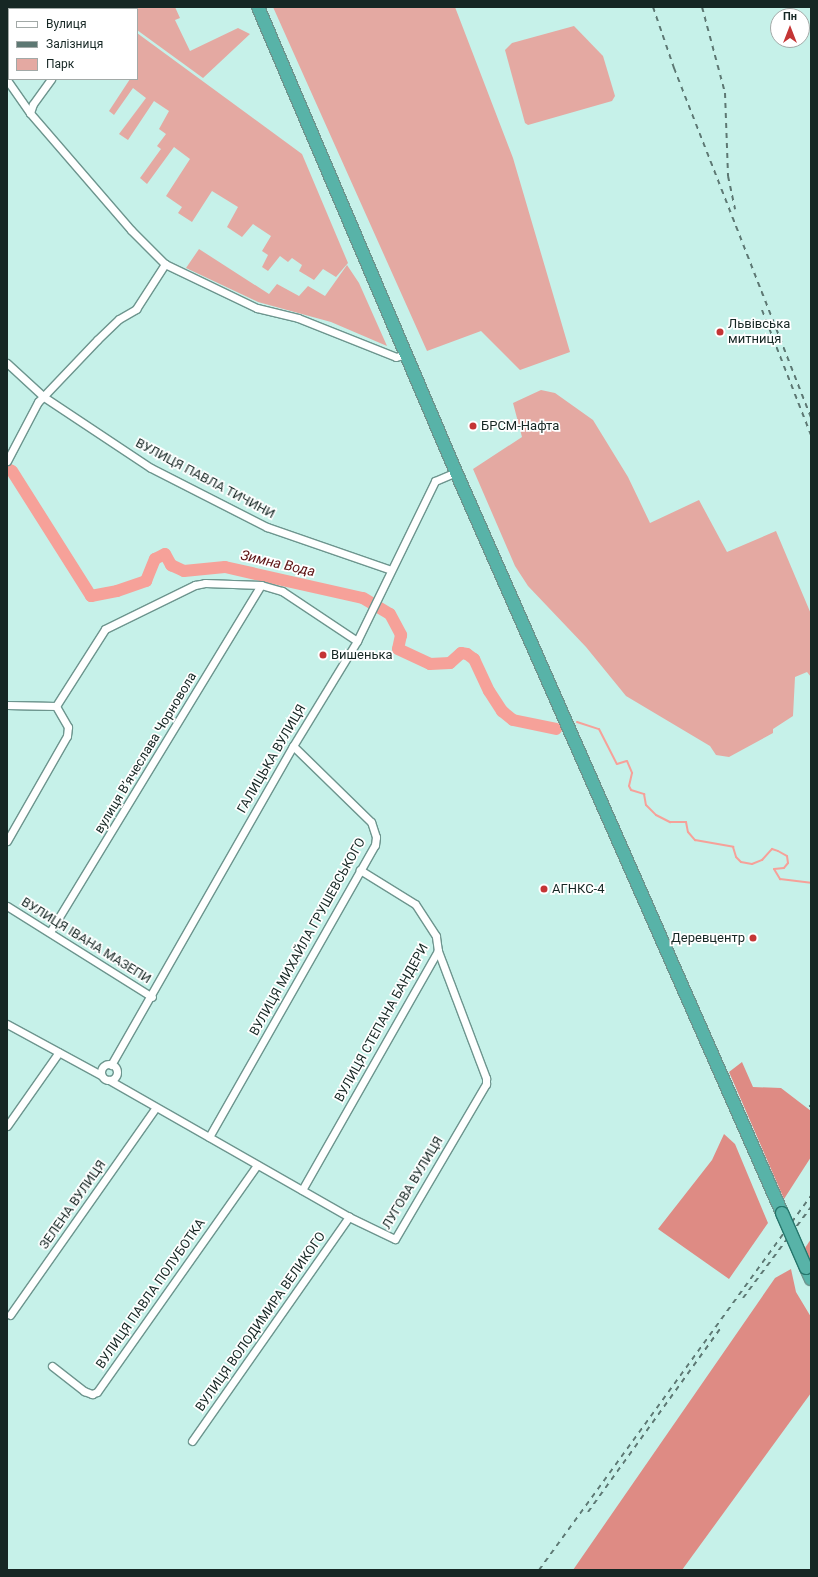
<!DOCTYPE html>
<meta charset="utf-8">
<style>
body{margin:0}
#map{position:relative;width:818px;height:1577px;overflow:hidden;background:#c6f1e9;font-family:Roboto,sans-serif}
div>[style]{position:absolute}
.green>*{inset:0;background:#e4a9a2}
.forest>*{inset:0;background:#de8b84}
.stream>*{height:2px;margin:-1px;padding:0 1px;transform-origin:1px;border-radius:1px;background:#f6a199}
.river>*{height:12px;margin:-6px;padding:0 6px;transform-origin:6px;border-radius:6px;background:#f6a199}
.roads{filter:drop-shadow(1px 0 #6d958e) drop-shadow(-1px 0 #6d958e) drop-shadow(0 1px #6d958e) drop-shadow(0 -1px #6d958e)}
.minor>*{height:7px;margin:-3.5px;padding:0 3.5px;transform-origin:3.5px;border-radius:3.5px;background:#fff}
.minor>.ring{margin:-3.5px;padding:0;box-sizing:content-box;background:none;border:7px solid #fff;border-radius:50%}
.trunk>*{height:12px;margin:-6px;padding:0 6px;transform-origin:6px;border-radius:6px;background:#58b3a8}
.rail>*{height:2px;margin-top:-1px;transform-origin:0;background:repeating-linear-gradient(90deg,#5d7873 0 5px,transparent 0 10px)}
.bridges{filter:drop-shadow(1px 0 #26766c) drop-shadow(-1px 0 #26766c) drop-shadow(0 1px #26766c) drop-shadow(0 -1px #26766c)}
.trunk-bridge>*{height:12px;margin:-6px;padding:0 6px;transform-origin:6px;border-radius:6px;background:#58b3a8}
.dots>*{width:11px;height:11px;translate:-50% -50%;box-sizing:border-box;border:2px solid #fff;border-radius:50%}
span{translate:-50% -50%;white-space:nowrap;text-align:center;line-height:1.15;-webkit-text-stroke:3.5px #fff;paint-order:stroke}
.poi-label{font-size:13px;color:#162724}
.left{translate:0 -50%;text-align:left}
.right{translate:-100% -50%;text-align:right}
.street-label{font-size:13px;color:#162724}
.water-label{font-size:14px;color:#5b1212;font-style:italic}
.frame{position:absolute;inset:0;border:8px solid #162724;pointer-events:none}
.legend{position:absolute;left:8px;top:8px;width:130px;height:72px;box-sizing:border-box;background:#fff;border:1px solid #a2a9a7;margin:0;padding:5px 7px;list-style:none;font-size:12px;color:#162724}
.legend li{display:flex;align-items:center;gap:8px;height:20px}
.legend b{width:20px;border:1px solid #a2a9a7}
.north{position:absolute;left:770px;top:8px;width:40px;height:40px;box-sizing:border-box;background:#fff;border:1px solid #a2a9a7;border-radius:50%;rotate:0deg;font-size:11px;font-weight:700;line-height:16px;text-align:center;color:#162724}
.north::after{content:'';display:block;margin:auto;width:14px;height:18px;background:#c43535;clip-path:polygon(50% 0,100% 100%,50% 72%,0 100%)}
</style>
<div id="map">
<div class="green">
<div style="clip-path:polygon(133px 7px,175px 7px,180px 18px,175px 20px,190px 51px,238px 28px,250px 34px,203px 78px,137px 30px,137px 9px,131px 9px)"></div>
<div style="clip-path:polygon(273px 7px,455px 7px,513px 158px,570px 352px,520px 370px,481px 331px,427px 351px)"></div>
<div style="clip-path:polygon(574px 26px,603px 56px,615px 96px,612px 101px,528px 125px,525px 123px,505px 50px,512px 43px)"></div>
<div style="clip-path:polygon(137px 33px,302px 154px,348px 263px,336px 277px,323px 269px,314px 280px,299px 271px,302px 265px,292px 258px,288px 262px,280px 256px,268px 271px,262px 267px,268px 255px,262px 251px,271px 236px,253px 224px,242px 237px,227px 227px,238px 207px,212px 191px,192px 222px,178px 213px,182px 207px,166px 196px,190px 159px,174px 147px,147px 184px,140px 178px,161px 149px,157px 146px,166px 134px,159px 129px,169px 111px,154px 101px,128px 140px,119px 134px,146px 98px,133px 88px,114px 115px,109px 111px,130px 79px,137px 79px)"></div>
<div style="clip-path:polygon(199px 249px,269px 294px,277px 284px,299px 296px,308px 286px,325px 296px,347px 265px,359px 283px,387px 346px,331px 322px,258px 302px,186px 268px)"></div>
<div style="clip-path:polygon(541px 390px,555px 393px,593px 420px,628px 477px,650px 523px,699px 500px,727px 552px,776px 531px,811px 614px,811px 677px,807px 672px,795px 677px,793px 716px,773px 729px,773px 733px,729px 757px,716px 755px,710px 746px,626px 696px,586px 647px,528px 586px,515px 566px,473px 469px,522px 437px,513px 403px)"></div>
</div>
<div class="forest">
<div style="clip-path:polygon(742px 1062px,753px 1087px,781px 1088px,811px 1111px,811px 1157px,784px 1199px,729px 1072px)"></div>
<div style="clip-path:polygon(724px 1134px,735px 1144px,768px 1223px,729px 1279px,658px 1229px,712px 1160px)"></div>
<div style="clip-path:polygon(811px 1239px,811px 1262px,805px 1248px)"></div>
<div style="clip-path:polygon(791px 1269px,796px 1292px,811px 1317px,811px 1393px,682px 1570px,573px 1570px,775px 1278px)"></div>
</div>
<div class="stream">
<div style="left:577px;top:722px;width:23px;rotate:18deg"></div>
<div style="left:599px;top:729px;width:39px;rotate:63deg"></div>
<div style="left:617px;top:764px;width:10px;rotate:-17deg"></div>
<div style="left:627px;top:761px;width:13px;rotate:67deg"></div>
<div style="left:632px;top:773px;width:13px;rotate:103deg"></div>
<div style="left:629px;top:786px;width:4px;rotate:63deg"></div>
<div style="left:631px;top:790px;width:14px;rotate:17deg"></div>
<div style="left:644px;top:794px;width:11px;rotate:80deg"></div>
<div style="left:646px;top:805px;width:14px;rotate:45deg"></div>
<div style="left:656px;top:815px;width:16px;rotate:27deg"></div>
<div style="left:670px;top:822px;width:16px"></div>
<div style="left:686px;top:822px;width:10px;rotate:79deg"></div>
<div style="left:688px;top:832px;width:11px;rotate:49deg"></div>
<div style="left:695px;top:840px;width:39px;rotate:10deg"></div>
<div style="left:733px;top:847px;width:10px;rotate:73deg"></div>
<div style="left:736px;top:857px;width:7px;rotate:45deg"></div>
<div style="left:741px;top:862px;width:11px;rotate:10deg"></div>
<div style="left:752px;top:864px;width:11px;rotate:-22deg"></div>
<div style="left:762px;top:860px;width:15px;rotate:-48deg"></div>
<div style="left:772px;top:849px;width:6px;rotate:18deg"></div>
<div style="left:778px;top:851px;width:10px;rotate:29deg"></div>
<div style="left:787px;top:856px;width:7px;rotate:82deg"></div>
<div style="left:788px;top:863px;width:6px;rotate:129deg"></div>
<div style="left:784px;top:868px;width:10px;rotate:174deg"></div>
<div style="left:774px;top:869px;width:12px;rotate:59deg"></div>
<div style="left:780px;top:879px;width:31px;rotate:7deg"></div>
</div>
<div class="river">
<div style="left:8px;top:469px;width:4px;rotate:27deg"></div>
<div style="left:12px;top:471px;width:148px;rotate:57.7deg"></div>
<div style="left:91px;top:596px;width:26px;rotate:-11deg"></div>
<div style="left:117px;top:591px;width:31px;rotate:-19deg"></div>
<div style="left:146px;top:581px;width:24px;rotate:-68deg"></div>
<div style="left:155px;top:559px;width:11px;rotate:-27deg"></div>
<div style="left:165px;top:554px;width:13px;rotate:61deg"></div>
<div style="left:171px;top:565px;width:14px;rotate:25deg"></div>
<div style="left:184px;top:571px;width:41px;rotate:-5.6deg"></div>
<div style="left:225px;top:567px;width:141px;rotate:12.7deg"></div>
<div style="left:363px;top:598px;width:31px;rotate:31deg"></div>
<div style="left:390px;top:614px;width:24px;rotate:62deg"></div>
<div style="left:401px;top:635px;width:14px;rotate:102deg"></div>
<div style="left:398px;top:649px;width:35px;rotate:25deg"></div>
<div style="left:430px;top:664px;width:20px;rotate:-3deg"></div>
<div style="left:450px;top:663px;width:15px;rotate:-42deg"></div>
<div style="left:461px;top:653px;width:6px;rotate:9deg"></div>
<div style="left:467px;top:654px;width:9px;rotate:36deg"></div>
<div style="left:474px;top:659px;width:35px;rotate:65deg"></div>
<div style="left:489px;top:691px;width:24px;rotate:57deg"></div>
<div style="left:502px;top:711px;width:14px;rotate:39deg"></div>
<div style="left:513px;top:720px;width:44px;rotate:11.8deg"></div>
</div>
<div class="roads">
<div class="minor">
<div style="left:7px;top:80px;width:40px;rotate:55.1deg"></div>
<div style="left:30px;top:113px;width:155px;rotate:49.2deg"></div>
<div style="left:131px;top:230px;width:48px;rotate:45deg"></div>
<div style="left:165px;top:264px;width:102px;rotate:25.6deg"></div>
<div style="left:257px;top:308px;width:42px;rotate:13.7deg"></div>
<div style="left:298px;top:318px;width:105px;rotate:21.7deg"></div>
<div style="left:396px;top:357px;width:10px;rotate:-17deg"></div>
<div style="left:30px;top:113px;width:9px;rotate:-72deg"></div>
<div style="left:33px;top:104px;width:31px;rotate:-54deg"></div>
<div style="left:7px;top:363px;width:50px;rotate:42.6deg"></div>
<div style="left:44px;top:397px;width:128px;rotate:33.6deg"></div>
<div style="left:151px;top:468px;width:130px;rotate:27deg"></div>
<div style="left:267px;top:527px;width:131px;rotate:19.1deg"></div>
<div style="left:7px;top:461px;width:67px;rotate:-62.3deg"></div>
<div style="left:38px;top:402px;width:86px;rotate:-46.4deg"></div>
<div style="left:97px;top:340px;width:30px;rotate:-44deg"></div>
<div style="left:119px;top:319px;width:20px;rotate:-30deg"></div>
<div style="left:136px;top:309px;width:54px;rotate:-57.2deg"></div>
<div style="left:7px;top:705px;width:49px;rotate:1.2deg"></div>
<div style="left:56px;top:706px;width:91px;rotate:-57.5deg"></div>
<div style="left:105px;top:629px;width:100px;rotate:-26.1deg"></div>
<div style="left:195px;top:585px;width:10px;rotate:-11deg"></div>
<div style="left:205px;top:583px;width:56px;rotate:2deg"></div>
<div style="left:261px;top:585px;width:22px;rotate:16deg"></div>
<div style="left:282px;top:591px;width:90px;rotate:33.7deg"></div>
<div style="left:7px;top:841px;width:121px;rotate:-60.3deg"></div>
<div style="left:67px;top:736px;width:9px;rotate:-84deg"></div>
<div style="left:68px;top:727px;width:24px;rotate:-120deg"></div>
<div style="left:7px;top:906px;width:171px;rotate:32.1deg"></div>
<div style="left:50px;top:932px;width:406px;rotate:-58.7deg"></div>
<div style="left:7px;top:1024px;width:107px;rotate:28.5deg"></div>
<div class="ring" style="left:101px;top:1064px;width:9px;height:9px"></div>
<div style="left:111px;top:1065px;width:367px;rotate:-60.3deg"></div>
<div style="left:293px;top:746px;width:123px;rotate:-58.6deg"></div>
<div style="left:357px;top:641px;width:178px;rotate:-64deg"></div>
<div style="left:435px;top:481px;width:23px;rotate:-23deg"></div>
<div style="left:109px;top:1080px;width:276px;rotate:29.7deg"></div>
<div style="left:349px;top:1217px;width:51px;rotate:25.6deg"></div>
<div style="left:395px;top:1239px;width:180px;rotate:-59.6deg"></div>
<div style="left:486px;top:1084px;width:6px;rotate:-90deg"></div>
<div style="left:486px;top:1078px;width:136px;rotate:-110.7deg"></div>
<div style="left:7px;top:1126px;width:90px;rotate:-54.9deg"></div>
<div style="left:209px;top:1137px;width:336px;rotate:-60.4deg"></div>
<div style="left:375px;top:845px;width:8px;rotate:-83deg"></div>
<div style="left:376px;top:837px;width:16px;rotate:-108deg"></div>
<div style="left:371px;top:822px;width:109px;rotate:-135.7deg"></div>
<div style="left:302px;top:1190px;width:275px;rotate:-60.4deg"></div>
<div style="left:438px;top:951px;width:15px;rotate:-98deg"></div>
<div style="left:436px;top:936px;width:38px;rotate:-123deg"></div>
<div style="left:415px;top:904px;width:65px;rotate:-148.3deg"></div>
<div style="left:10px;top:1315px;width:252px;rotate:-54.9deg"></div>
<div style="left:52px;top:1366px;width:41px;rotate:38deg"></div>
<div style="left:84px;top:1391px;width:9px;rotate:21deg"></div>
<div style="left:92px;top:1394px;width:5px;rotate:-22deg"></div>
<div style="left:97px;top:1392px;width:278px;rotate:-54.8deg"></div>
<div style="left:192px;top:1441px;width:274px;rotate:-55deg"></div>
</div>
<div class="trunk">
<div style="left:258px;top:7px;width:505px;rotate:66.94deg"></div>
<div style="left:456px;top:472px;width:810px;rotate:66.25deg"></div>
<div style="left:806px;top:1268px;width:12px;rotate:66deg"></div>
</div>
</div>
<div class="rail">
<div style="left:653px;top:7px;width:65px;rotate:71deg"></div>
<div style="left:674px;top:68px;width:375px;rotate:68.6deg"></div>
<div style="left:702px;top:7px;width:89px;rotate:75deg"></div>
<div style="left:725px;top:93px;width:83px;rotate:87.9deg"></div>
<div style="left:728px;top:176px;width:34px;rotate:78deg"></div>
<div style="left:762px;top:310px;width:134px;rotate:68.6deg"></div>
<div style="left:809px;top:1107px;width:3px;rotate:-45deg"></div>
<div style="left:743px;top:1298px;width:114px;rotate:-53.2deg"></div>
<div style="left:588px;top:1512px;width:226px;rotate:-54.2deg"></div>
<div style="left:539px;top:1570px;width:462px;rotate:-54deg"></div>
</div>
<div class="bridges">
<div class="trunk-bridge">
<div style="left:782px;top:1213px;width:60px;rotate:66.4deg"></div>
</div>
</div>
<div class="dots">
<div style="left:720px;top:332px;background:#c43535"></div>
<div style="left:473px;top:426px;background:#c43535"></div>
<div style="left:323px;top:655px;background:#c43535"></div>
<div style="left:544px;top:889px;background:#c43535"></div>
<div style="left:753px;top:938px;background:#c43535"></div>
</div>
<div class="poi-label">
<span class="left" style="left:728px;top:332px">Львівська<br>митниця</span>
<span class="left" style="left:481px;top:426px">БРСМ-Нафта</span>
<span class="left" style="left:331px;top:655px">Вишенька</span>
<span class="left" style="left:552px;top:889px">АГНКС-4</span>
<span class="right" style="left:745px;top:938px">Деревцентр</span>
</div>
<div class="street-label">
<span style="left:205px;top:479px;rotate:28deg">ВУЛИЦЯ ПАВЛА ТИЧИНИ</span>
<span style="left:146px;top:753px;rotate:-59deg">вулиця Вʼячеслава Чорновола</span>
<span style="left:272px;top:759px;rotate:-60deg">ГАЛИЦЬКА ВУЛИЦЯ</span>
<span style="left:308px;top:937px;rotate:-61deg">ВУЛИЦЯ МИХАЙЛА ГРУШЕВСЬКОГО</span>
<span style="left:86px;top:941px;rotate:32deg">ВУЛИЦЯ ІВАНА МАЗЕПИ</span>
<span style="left:382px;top:1023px;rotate:-61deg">ВУЛИЦЯ СТЕПАНА БАНДЕРИ</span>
<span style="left:413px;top:1183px;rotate:-59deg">ЛУГОВА ВУЛИЦЯ</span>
<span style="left:73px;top:1205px;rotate:-55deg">ЗЕЛЕНА ВУЛИЦЯ</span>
<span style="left:151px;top:1294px;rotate:-55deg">ВУЛИЦЯ ПАВЛА ПОЛУБОТКА</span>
<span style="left:261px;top:1322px;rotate:-55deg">ВУЛИЦЯ ВОЛОДИМИРА ВЕЛИКОГО</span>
</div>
<div class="water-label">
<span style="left:278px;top:563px;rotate:13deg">Зимна Вода</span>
</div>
<div class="frame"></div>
<ul class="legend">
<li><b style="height:5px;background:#fff"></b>Вулиця</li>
<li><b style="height:5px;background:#5d7873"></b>Залізниця</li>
<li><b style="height:11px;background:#e4a9a2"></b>Парк</li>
</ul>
<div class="north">Пн</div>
</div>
